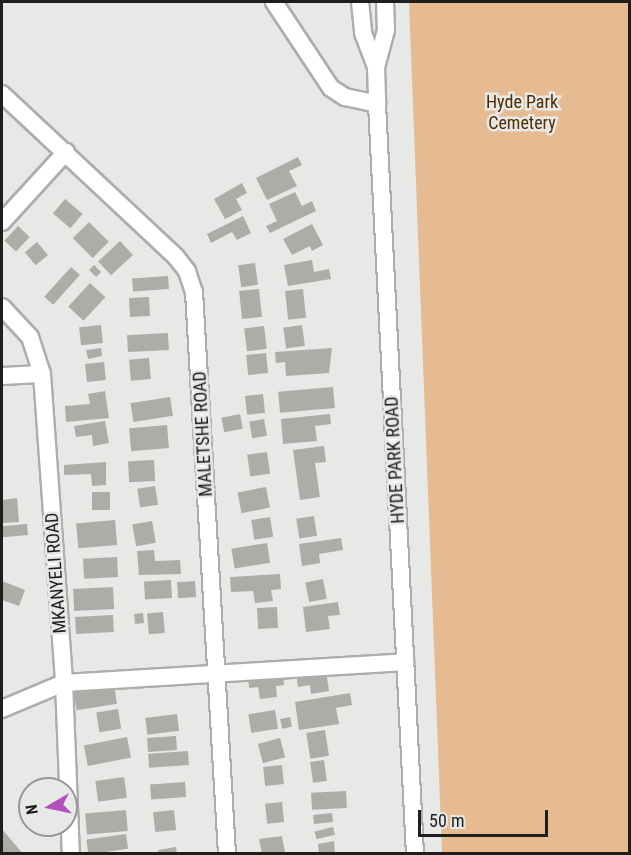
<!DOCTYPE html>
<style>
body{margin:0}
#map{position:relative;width:631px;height:855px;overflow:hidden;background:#e7e9e6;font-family:"Roboto Condensed",sans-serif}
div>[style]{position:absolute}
.green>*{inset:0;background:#e6bb91}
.building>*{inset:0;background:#adaca9;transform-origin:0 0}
.roads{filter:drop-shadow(2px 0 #adaeac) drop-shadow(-2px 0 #adaeac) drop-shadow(0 2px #adaeac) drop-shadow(0 -2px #adaeac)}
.minor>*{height:16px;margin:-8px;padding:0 8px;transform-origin:8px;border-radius:8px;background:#fff}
span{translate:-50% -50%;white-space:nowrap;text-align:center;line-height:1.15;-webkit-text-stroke:5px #e7e9e6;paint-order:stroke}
.park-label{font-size:18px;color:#502d00}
.street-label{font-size:18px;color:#1e1e1d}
.frame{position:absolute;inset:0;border:3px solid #1e1e1d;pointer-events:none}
.north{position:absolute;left:18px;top:777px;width:60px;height:60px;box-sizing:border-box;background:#e7e9e6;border:2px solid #979896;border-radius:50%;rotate:261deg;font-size:16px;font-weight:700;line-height:24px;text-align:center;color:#1e1e1d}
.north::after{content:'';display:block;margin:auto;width:21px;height:27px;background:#b152bb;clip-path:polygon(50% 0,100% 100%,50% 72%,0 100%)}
.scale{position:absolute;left:418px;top:810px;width:130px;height:27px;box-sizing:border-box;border:3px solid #1e1e1d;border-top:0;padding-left:8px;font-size:18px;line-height:21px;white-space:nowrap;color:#1e1e1d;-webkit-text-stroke:4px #e7e9e6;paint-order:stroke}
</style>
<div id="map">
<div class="green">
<div style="clip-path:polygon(409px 2px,629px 2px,629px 853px,442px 853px)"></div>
</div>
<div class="building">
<div style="clip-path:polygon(298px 157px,302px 165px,289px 171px,297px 186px,267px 200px,256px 178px)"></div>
<div style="clip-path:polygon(242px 183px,247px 193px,236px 199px,242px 210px,225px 219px,214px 199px)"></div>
<div style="clip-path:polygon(295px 192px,302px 206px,312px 201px,316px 211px,270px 233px,266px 226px,277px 221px,269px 204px)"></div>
<div style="left:65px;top:199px;width:23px;height:19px;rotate:40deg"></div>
<div style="clip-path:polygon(243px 216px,251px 233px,237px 240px,232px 232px,211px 243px,207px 234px)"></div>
<div style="left:89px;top:222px;width:28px;height:23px;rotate:45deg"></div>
<div style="clip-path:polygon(312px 224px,323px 245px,312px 251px,310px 246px,292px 255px,283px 239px)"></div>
<div style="left:18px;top:226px;width:16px;height:20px;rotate:43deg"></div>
<div style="left:120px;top:241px;width:19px;height:30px;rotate:47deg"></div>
<div style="left:37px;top:242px;width:17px;height:16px;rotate:50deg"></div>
<div style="clip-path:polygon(312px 260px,314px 272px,329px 269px,331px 279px,288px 286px,284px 265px)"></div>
<div style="left:255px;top:263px;width:22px;height:17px;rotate:82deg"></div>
<div style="left:94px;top:265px;width:10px;height:7px;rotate:45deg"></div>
<div style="left:71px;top:267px;width:12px;height:40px;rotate:42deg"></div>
<div style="left:168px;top:276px;width:13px;height:36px;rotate:86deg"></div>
<div style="left:90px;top:283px;width:21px;height:32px;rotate:43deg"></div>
<div style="left:259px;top:289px;width:28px;height:20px;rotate:84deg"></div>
<div style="left:303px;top:289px;width:29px;height:18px;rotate:84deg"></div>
<div style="left:149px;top:297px;width:19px;height:20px;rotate:87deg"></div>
<div style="left:101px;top:325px;width:18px;height:22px;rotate:84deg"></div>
<div style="left:302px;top:325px;width:21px;height:19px;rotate:82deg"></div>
<div style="left:264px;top:326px;width:23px;height:20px;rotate:83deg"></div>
<div style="left:168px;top:333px;width:17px;height:41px;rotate:87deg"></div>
<div style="clip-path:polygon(101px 348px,102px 356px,88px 359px,86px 350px)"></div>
<div style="clip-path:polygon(332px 348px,329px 373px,286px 376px,285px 362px,276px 363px,275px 352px)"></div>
<div style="left:266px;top:353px;width:20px;height:20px;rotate:84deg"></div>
<div style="left:149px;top:358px;width:21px;height:20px;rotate:85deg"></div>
<div style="left:104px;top:362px;width:18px;height:19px;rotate:84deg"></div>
<div style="left:333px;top:387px;width:21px;height:55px;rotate:85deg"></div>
<div style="clip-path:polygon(105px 391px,109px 418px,66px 422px,65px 406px,90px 404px,88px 394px)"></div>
<div style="left:263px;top:394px;width:19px;height:18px;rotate:84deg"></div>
<div style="left:170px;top:397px;width:19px;height:40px;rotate:81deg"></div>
<div style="left:240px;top:414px;width:15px;height:19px;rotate:79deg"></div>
<div style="clip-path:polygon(330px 414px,331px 424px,315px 426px,317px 441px,283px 444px,281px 419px)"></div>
<div style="left:264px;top:419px;width:17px;height:15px;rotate:80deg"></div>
<div style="clip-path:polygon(105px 421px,109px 443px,93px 446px,92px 435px,76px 437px,74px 426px)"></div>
<div style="left:167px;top:425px;width:23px;height:38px;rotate:85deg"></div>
<div style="clip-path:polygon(324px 446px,326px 462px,315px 463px,320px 497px,300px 500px,293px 450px)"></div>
<div style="left:267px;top:452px;width:22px;height:20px;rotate:82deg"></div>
<div style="left:154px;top:460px;width:21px;height:26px;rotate:87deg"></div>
<div style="clip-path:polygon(106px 462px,106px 485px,92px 486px,91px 474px,64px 475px,64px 465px)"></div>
<div style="left:155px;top:486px;width:19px;height:18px;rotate:81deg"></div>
<div style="left:266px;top:487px;width:21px;height:29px;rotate:79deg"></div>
<div style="left:110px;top:492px;width:18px;height:18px;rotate:90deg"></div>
<div style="clip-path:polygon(17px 498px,19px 522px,2px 523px,2px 500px)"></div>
<div style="left:314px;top:516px;width:20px;height:18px;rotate:81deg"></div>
<div style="left:270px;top:517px;width:20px;height:19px;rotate:81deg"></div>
<div style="left:115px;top:520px;width:25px;height:39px;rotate:85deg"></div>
<div style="left:152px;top:521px;width:22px;height:20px;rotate:80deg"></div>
<div style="left:27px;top:524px;width:11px;height:25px;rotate:85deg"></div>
<div style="clip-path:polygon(341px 538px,343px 550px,319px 554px,320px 563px,302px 566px,299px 544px)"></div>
<div style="left:267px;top:543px;width:20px;height:36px;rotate:81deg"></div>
<div style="clip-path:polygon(154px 550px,155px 561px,180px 560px,181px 574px,139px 575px,137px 551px)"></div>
<div style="left:117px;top:557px;width:20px;height:34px;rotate:87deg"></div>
<div style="clip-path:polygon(280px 574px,281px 589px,271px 590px,273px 601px,255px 603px,253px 591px,231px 592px,230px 577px)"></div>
<div style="left:323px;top:579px;width:20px;height:18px;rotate:79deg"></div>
<div style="left:171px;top:580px;width:18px;height:27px;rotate:87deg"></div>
<div style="clip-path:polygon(2px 581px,25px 590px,19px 606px,2px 600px)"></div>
<div style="left:195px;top:581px;width:16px;height:18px;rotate:86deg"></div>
<div style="left:113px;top:587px;width:22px;height:40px;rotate:87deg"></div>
<div style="clip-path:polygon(338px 602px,340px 615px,328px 616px,330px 629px,306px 632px,303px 607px)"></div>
<div style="left:277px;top:607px;width:21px;height:20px;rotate:87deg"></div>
<div style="left:163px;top:612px;width:21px;height:16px;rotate:85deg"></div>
<div style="left:143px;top:613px;width:10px;height:9px;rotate:84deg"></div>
<div style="left:113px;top:615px;width:17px;height:38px;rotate:87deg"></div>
<div style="clip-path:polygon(326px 670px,329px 691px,311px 694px,310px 685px,298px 687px,296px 673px)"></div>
<div style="clip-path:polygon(283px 673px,284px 685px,276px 686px,277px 697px,260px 699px,258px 687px,249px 688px,248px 675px)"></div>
<div style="left:114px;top:685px;width:19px;height:41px;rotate:81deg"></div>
<div style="clip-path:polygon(350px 693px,352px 705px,336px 708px,339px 724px,299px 730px,295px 702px)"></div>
<div style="left:118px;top:709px;width:20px;height:22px;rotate:81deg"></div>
<div style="left:275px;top:710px;width:19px;height:27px;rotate:81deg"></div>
<div style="left:177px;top:714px;width:17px;height:32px;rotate:83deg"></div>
<div style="left:290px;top:717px;width:10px;height:10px;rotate:79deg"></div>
<div style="left:325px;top:730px;width:26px;height:19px;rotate:81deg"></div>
<div style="left:176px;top:736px;width:14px;height:29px;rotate:86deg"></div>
<div style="left:127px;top:737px;width:21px;height:44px;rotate:79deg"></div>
<div style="left:280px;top:738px;width:20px;height:23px;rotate:75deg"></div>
<div style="left:188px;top:751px;width:14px;height:40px;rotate:86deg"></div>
<div style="left:324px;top:760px;width:21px;height:14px;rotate:82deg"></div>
<div style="left:282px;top:765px;width:19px;height:19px;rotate:84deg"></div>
<div style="left:124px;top:777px;width:21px;height:29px;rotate:82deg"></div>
<div style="left:185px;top:782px;width:15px;height:35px;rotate:86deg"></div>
<div style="left:346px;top:791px;width:17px;height:35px;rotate:87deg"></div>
<div style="left:282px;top:802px;width:20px;height:17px;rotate:84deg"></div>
<div style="left:126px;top:810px;width:21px;height:41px;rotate:85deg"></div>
<div style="left:174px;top:810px;width:20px;height:21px;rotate:84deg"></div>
<div style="left:332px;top:813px;width:9px;height:19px;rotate:84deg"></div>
<div style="left:333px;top:827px;width:8px;height:19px;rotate:76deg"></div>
<div style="clip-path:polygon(2px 829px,13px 842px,23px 854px,2px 854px)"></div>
<div style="left:126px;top:834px;width:15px;height:40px;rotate:82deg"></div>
<div style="clip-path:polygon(282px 836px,285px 853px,262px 854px,259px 839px)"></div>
<div style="clip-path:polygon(334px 841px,335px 854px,319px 854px,318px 844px)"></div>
<div style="clip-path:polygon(176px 847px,177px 854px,159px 854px,158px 850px)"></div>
</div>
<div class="roads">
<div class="minor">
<div style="left:274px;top:2px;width:103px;rotate:56.5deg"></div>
<div style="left:331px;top:88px;width:17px;rotate:33deg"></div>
<div style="left:345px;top:97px;width:33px;rotate:12deg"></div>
<div style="left:360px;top:2px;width:31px;rotate:84deg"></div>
<div style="left:363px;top:33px;width:36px;rotate:69deg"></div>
<div style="left:385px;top:2px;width:28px;rotate:88deg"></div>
<div style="left:386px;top:30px;width:38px;rotate:105deg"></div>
<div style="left:376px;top:67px;width:37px;rotate:88deg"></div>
<div style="left:377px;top:104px;width:751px;rotate:87.1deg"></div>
<div style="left:2px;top:94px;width:238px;rotate:43.1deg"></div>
<div style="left:176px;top:257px;width:18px;rotate:52deg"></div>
<div style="left:187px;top:271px;width:22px;rotate:72deg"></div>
<div style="left:194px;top:292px;width:563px;rotate:86.64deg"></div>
<div style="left:2px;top:222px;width:95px;rotate:-47.6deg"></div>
<div style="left:2px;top:307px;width:41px;rotate:47deg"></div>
<div style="left:30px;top:337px;width:39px;rotate:72deg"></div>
<div style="left:42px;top:374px;width:310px;rotate:85.9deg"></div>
<div style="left:64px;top:683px;width:171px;rotate:87.7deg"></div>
<div style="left:2px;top:376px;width:40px;rotate:-2.9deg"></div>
<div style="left:2px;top:709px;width:67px;rotate:-22.8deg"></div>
<div style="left:64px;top:683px;width:342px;rotate:-3.5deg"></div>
</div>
</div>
<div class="park-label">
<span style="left:522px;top:113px">Hyde Park<br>Cemetery</span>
</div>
<div class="street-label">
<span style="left:203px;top:434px;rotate:-93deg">MALETSHE ROAD</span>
<span style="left:395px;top:460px;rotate:-93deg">HYDE PARK ROAD</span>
<span style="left:56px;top:573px;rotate:-94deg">MKANYELI ROAD</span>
</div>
<div class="frame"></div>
<div class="north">N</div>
<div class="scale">50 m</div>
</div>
